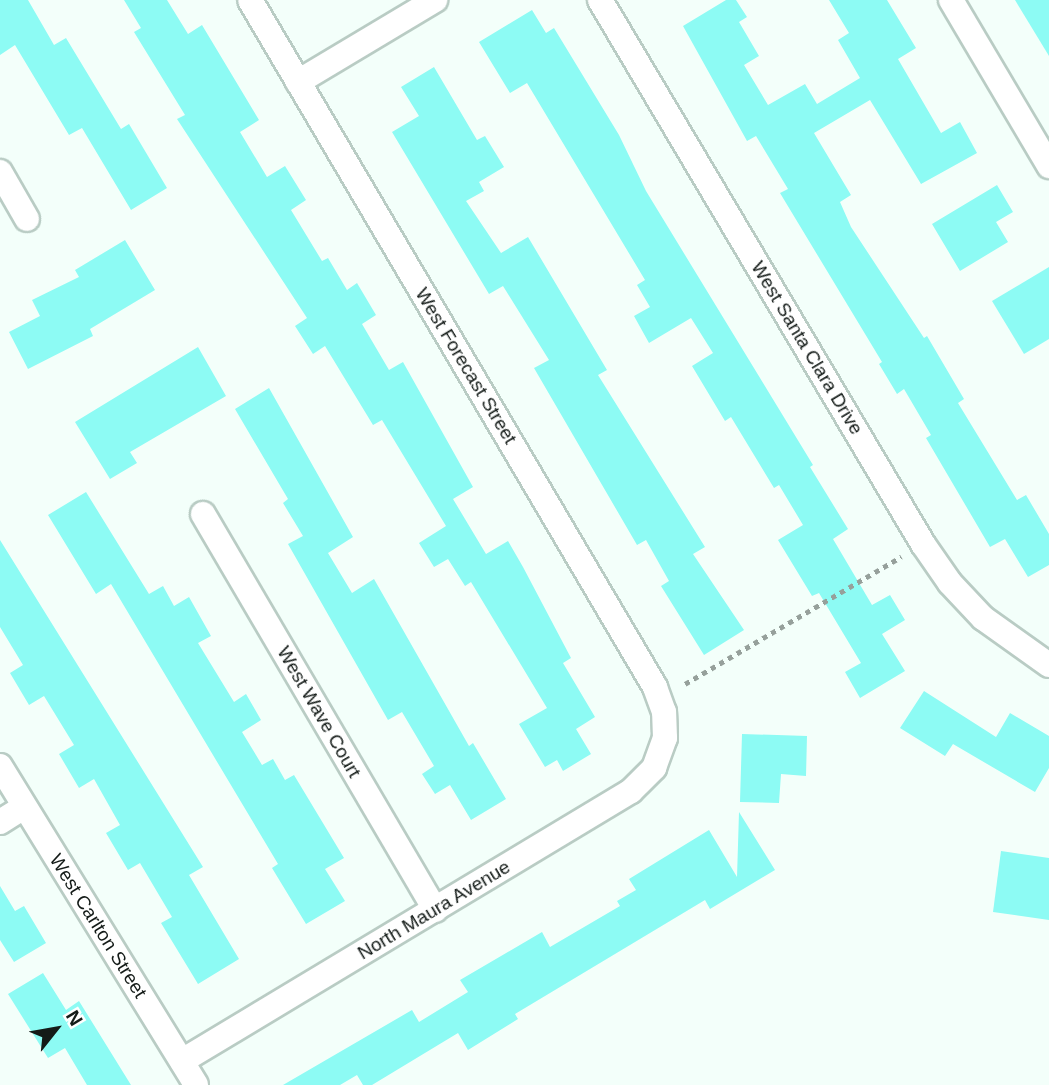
<!DOCTYPE html>
<style>
body{margin:0}
#map{position:relative;width:1049px;height:1085px;overflow:hidden;background:#f3fffa;font-family:Arial,sans-serif}
div>[style]{position:absolute}
.building>*{inset:0;background:#8dfbf4}
.path>*{height:4.5px;margin-top:-2.25px;transform-origin:0;background:repeating-linear-gradient(90deg,#96a09b 0 5px,transparent 0 10px)}
.roads{filter:drop-shadow(2px 0 #b9ccc4) drop-shadow(-2px 0 #b9ccc4) drop-shadow(0 2px #b9ccc4) drop-shadow(0 -2px #b9ccc4)}
.minor>*{height:24px;margin:-12px;padding:0 12px;transform-origin:12px;border-radius:12px;background:#fff}
span{translate:-50% -50%;white-space:nowrap;text-align:center;line-height:1.15;-webkit-text-stroke:5px #fff;paint-order:stroke}
.street-label{font-size:19px;color:#141b18}
.north{position:absolute;left:21px;top:994px;width:70px;height:70px;-webkit-text-stroke:5px #fff;paint-order:stroke;rotate:59deg;font-size:19px;font-weight:700;line-height:28px;text-align:center;color:#141b18}
.north::after{content:'';display:block;margin:auto;width:24px;height:32px;background:#141b18;clip-path:polygon(50% 0,100% 100%,50% 72%,0 100%)}
</style>
<div id="map">
<div class="building">
<div style="clip-path:polygon(0 0,28px 0,54px 45px,66px 38px,121px 129px,129px 124px,167px 188px,131px 210px,82px 128px,69px 135px,15px 45px,0 55px)"></div>
<div style="clip-path:polygon(124px 0,167px 0,188px 34px,202px 25px,259px 120px,240px 132px,267px 177px,285px 166px,306px 200px,291px 210px,322px 261px,328px 258px,347px 290px,357px 283px,376px 315px,362px 324px,389px 370px,403px 362px,473px 487px,453px 499px,486px 554px,508px 541px,523px 567px,571px 658px,563px 663px,595px 717px,576px 729px,591px 754px,563px 771px,557px 760px,545px 767px,519px 724px,547px 708px,471px 582px,465px 586px,448px 559px,434px 567px,419px 543px,446px 526px,382px 420px,373px 425px,325px 346px,313px 354px,295px 326px,307px 318px,177px 119px,185px 115px,134px 32px,141px 28px)"></div>
<div style="clip-path:polygon(726px 0,736px 0,747px 17px,739px 22px,759px 56px,744px 65px,768px 105px,805px 84px,817px 104px,860px 78px,838px 40px,849px 33px,829px 0,887px 0,916px 48px,898px 59px,941px 133px,960px 122px,977px 153px,921px 184px,870px 100px,814px 133px,851px 195px,840px 202px,851px 227px,924px 338px,927px 336px,964px 399px,958px 403px,1017px 500px,1026px 495px,1049px 534px,1049px 565px,1028px 577px,1005px 539px,990px 547px,926px 438px,931px 435px,904px 389px,897px 394px,879px 364px,882px 362px,780px 193px,788px 189px,756px 136px,747px 141px,683px 26px)"></div>
<div style="clip-path:polygon(1015px 0,1049px 0,1049px 56px)"></div>
<div style="clip-path:polygon(532px 10px,546px 33px,554px 28px,619px 135px,646px 191px,813px 465px,810px 467px,848px 529px,833px 539px,872px 605px,890px 595px,905px 620px,882px 634px,905px 671px,860px 698px,845px 672px,861px 663px,819px 593px,812px 596px,778px 540px,803px 525px,779px 485px,774px 488px,731px 417px,725px 421px,692px 366px,713px 353px,691px 318px,649px 343px,634px 316px,650px 307px,637px 285px,645px 280px,527px 83px,510px 93px,479px 42px)"></div>
<div style="clip-path:polygon(434px 67px,477px 140px,485px 136px,504px 167px,479px 182px,484px 191px,466px 201px,501px 253px,528px 237px,607px 370px,598px 375px,705px 547px,693px 554px,744px 630px,704px 655px,661px 586px,669px 581px,646px 540px,637px 545px,534px 368px,549px 360px,503px 286px,489px 294px,392px 132px,419px 116px,401px 87px)"></div>
<div style="clip-path:polygon(997px 185px,1013px 212px,996px 222px,1008px 242px,960px 271px,932px 224px)"></div>
<div style="clip-path:polygon(125px 240px,155px 290px,90px 329px,93px 336px,28px 369px,9px 332px,40px 316px,32px 300px,79px 277px,75px 270px)"></div>
<div style="clip-path:polygon(1049px 267px,1049px 339px,1024px 354px,992px 301px)"></div>
<div style="clip-path:polygon(198px 347px,226px 396px,130px 452px,137px 463px,110px 479px,75px 422px)"></div>
<div style="clip-path:polygon(269px 388px,353px 537px,328px 553px,352px 593px,374px 579px,469px 746px,473px 743px,506px 799px,471px 820px,450px 785px,435px 794px,422px 774px,434px 766px,402px 712px,388px 720px,288px 544px,303px 536px,283px 503px,288px 499px,235px 409px)"></div>
<div style="clip-path:polygon(86px 492px,149px 594px,163px 586px,174px 606px,189px 597px,211px 636px,198px 643px,234px 702px,246px 694px,261px 720px,242px 732px,262px 765px,273px 759px,285px 780px,294px 775px,344px 858px,325px 869px,345px 901px,306px 924px,272px 868px,278px 864px,111px 584px,96px 594px,48px 515px)"></div>
<div style="clip-path:polygon(0 540px,203px 867px,189px 875px,239px 959px,198px 984px,161px 923px,172px 917px,140px 863px,128px 870px,106px 833px,120px 825px,94px 779px,79px 788px,59px 754px,74px 745px,44px 696px,29px 705px,10px 673px,23px 665px,0 627px)"></div>
<div style="clip-path:polygon(924px 691px,996px 737px,1010px 713px,1049px 736px,1049px 768px,1035px 792px,953px 744px,945px 756px,900px 728px)"></div>
<div style="clip-path:polygon(742px 734px,807px 736px,806px 776px,781px 774px,779px 803px,740px 802px)"></div>
<div style="clip-path:polygon(739px 812px,775px 870px,710px 909px,705px 900px,515px 1014px,518px 1019px,468px 1050px,458px 1033px,372px 1085px,363px 1085px,357px 1075px,340px 1085px,283px 1085px,412px 1010px,419px 1022px,468px 992px,460px 980px,542px 932px,550px 947px,620px 906px,617px 901px,636px 890px,629px 879px,709px 830px,737px 877px)"></div>
<div style="clip-path:polygon(1001px 851px,1049px 858px,1049px 920px,993px 912px)"></div>
<div style="clip-path:polygon(0 886px,15px 911px,24px 906px,46px 943px,14px 962px,0 940px)"></div>
<div style="clip-path:polygon(43px 973px,66px 1010px,79px 1001px,131px 1085px,87px 1085px,65px 1048px,48px 1058px,8px 994px)"></div>
</div>
<div class="path">
<div style="left:685px;top:684px;width:251px;rotate:-30.5deg"></div>
</div>
<div class="roads">
<div class="minor">
<div style="left:600px;top:0;width:633px;rotate:59.3deg"></div>
<div style="left:923px;top:544px;width:47px;rotate:55.3deg"></div>
<div style="left:950px;top:583px;width:48px;rotate:46.7deg"></div>
<div style="left:983px;top:618px;width:81px;rotate:35.5deg"></div>
<div style="left:951px;top:0;width:193px;rotate:59.4deg"></div>
<div style="left:298px;top:82px;width:160px;rotate:-30.9deg"></div>
<div style="left:0;top:172px;width:54px;rotate:60.1deg"></div>
<div style="left:203px;top:514px;width:459px;rotate:59.6deg"></div>
<div style="left:0;top:766px;width:374px;rotate:58.4deg"></div>
<div style="left:0;top:822px;width:28px;rotate:-32deg"></div>
<div style="left:182px;top:1061px;width:524px;rotate:-31.02deg"></div>
<div style="left:631px;top:791px;width:33px;rotate:-45deg"></div>
<div style="left:654px;top:768px;width:32px;rotate:-70deg"></div>
<div style="left:665px;top:738px;width:26px;rotate:-92deg"></div>
<div style="left:664px;top:712px;width:27px;rotate:-110deg"></div>
<div style="left:655px;top:687px;width:797px;rotate:-120.52deg"></div>
</div>
</div>
<div class="street-label">
<span style="left:807px;top:348px;rotate:59deg">West Santa Clara Drive</span>
<span style="left:466px;top:366px;rotate:59deg">West Forecast Street</span>
<span style="left:319px;top:712px;rotate:60deg">West Wave Court</span>
<span style="left:434px;top:910px;rotate:-31deg">North Maura Avenue</span>
<span style="left:98px;top:926px;rotate:58deg">West Carlton Street</span>
</div>
<div class="north">N</div>
</div>
